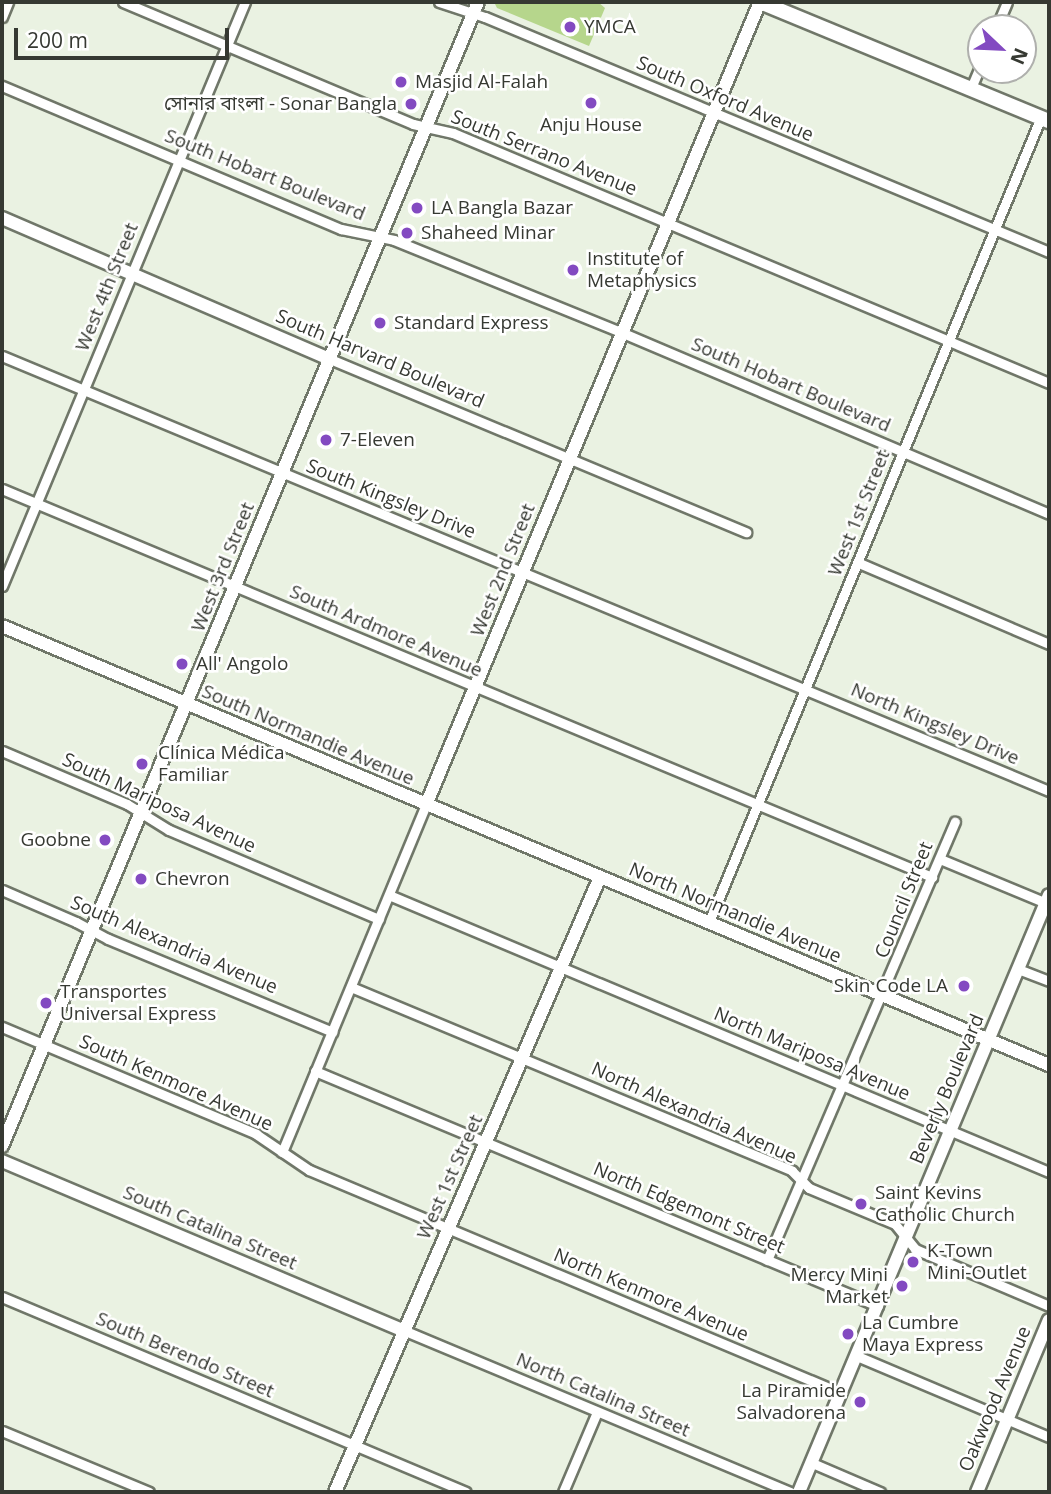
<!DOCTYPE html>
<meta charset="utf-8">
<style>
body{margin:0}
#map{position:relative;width:1051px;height:1494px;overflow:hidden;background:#eaf2e2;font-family:"Open Sans","Noto Sans Bengali",sans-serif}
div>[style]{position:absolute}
.green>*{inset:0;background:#b6d68c}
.roads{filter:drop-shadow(2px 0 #707769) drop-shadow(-2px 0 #707769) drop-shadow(0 2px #707769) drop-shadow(0 -2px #707769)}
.street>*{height:9px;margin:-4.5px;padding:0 4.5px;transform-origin:4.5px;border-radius:4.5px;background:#fff}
.secondary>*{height:12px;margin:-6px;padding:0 6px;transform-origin:6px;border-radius:6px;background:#fff}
.primary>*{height:14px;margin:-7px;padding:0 7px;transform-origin:7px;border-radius:7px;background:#fff}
.dots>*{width:19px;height:19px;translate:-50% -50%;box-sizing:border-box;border:4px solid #fff;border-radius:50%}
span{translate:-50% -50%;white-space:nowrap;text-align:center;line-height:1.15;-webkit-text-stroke:5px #fff;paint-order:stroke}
.poi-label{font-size:19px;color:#363932}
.left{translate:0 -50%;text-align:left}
.right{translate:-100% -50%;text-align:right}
.street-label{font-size:19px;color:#363932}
.frame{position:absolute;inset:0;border:4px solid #363932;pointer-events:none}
.north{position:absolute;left:967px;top:14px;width:70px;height:70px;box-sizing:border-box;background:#fff;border:2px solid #afb0ad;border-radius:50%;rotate:113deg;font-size:19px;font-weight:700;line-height:28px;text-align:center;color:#363932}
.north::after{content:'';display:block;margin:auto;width:24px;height:32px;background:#834ac1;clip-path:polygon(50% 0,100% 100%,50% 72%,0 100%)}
.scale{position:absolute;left:14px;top:28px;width:215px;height:32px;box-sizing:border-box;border:4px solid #363932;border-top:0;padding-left:9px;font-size:21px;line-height:24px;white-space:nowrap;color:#363932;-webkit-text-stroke:5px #fff;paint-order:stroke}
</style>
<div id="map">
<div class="green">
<div style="clip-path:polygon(494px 2px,598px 2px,605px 8px,589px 46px,497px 8px)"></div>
</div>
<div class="roads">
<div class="street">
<div style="left:123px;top:2px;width:315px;rotate:22.8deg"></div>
<div style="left:413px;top:124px;width:41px;rotate:12.7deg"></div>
<div style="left:453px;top:133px;width:646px;rotate:22.76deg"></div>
<div style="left:439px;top:2px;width:48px;rotate:18.1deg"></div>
<div style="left:485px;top:17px;width:611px;rotate:22.62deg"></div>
<div style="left:2px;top:17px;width:16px;rotate:-68deg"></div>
<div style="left:996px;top:28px;width:28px;rotate:-67deg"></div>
<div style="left:2px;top:86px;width:368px;rotate:22.9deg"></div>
<div style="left:341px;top:229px;width:54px;rotate:11.7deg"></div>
<div style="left:394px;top:240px;width:247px;rotate:22.1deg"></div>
<div style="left:623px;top:333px;width:463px;rotate:23deg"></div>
<div style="left:971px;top:88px;width:26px;rotate:-67deg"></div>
<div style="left:2px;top:356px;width:1134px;rotate:22.56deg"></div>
<div style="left:330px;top:359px;width:451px;rotate:22.6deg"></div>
<div style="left:2px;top:489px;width:1008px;rotate:22.65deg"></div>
<div style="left:859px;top:563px;width:207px;rotate:23.1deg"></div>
<div style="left:2px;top:586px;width:633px;rotate:-67.41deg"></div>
<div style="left:2px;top:751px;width:136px;rotate:23deg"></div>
<div style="left:127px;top:804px;width:49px;rotate:31.8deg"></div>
<div style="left:169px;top:830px;width:228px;rotate:23deg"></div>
<div style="left:940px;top:859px;width:115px;rotate:22.5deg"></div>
<div style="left:2px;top:890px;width:81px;rotate:23.4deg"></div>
<div style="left:76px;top:922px;width:36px;rotate:28deg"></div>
<div style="left:108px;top:939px;width:243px;rotate:22.5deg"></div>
<div style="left:389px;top:895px;width:716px;rotate:22.77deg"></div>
<div style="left:709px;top:922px;width:871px;rotate:-67.59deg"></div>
<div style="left:1018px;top:969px;width:33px;rotate:21deg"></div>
<div style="left:351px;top:987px;width:478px;rotate:22.6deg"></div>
<div style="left:792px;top:1171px;width:24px;rotate:45deg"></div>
<div style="left:809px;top:1188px;width:93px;rotate:22.7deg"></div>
<div style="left:895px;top:1224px;width:32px;rotate:51deg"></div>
<div style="left:915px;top:1249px;width:146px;rotate:23deg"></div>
<div style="left:2px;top:1027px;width:276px;rotate:22.8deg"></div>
<div style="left:256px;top:1134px;width:64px;rotate:34.2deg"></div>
<div style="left:309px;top:1170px;width:577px;rotate:22.74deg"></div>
<div style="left:315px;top:1071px;width:610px;rotate:22.66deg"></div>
<div style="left:282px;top:1152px;width:376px;rotate:-67.5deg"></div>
<div style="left:767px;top:1260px;width:477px;rotate:-66.8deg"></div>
<div style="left:2px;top:1297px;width:503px;rotate:22.8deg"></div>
<div style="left:403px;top:1330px;width:420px;rotate:22.7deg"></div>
<div style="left:857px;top:1356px;width:208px;rotate:22.9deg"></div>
<div style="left:2px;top:1431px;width:159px;rotate:22.5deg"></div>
<div style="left:812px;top:1463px;width:74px;rotate:23.1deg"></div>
<div style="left:563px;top:1492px;width:87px;rotate:-67deg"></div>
</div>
<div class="secondary">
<div style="left:2px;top:218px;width:357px;rotate:23.3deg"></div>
<div style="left:2px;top:626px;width:1135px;rotate:22.75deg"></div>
<div style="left:426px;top:805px;width:870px;rotate:-67.42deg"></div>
<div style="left:2px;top:1146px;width:1239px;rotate:-67.41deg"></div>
<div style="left:2px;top:1161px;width:435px;rotate:22.9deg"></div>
<div style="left:335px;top:1492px;width:670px;rotate:-66.69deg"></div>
<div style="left:799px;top:1492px;width:647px;rotate:-67.28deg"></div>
<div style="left:977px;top:1492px;width:186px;rotate:-67.3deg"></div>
</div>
<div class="primary">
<div style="left:760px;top:2px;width:313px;rotate:22.4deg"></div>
</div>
</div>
<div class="dots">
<div style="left:570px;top:27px;background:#834ac1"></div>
<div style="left:401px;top:82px;background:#834ac1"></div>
<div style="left:591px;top:103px;background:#834ac1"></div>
<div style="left:411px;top:104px;background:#834ac1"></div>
<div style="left:417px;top:208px;background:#834ac1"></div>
<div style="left:407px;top:233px;background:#834ac1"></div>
<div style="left:573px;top:270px;background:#834ac1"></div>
<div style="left:380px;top:323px;background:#834ac1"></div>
<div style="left:326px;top:440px;background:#834ac1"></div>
<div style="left:182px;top:664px;background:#834ac1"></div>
<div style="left:142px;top:764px;background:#834ac1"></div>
<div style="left:105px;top:840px;background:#834ac1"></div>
<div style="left:141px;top:879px;background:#834ac1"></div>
<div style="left:964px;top:986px;background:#834ac1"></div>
<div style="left:46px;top:1003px;background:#834ac1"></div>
<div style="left:861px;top:1204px;background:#834ac1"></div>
<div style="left:913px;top:1262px;background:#834ac1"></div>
<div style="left:902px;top:1286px;background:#834ac1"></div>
<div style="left:848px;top:1334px;background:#834ac1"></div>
<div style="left:860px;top:1402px;background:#834ac1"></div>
</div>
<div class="poi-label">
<span class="left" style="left:584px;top:27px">YMCA</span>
<span class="left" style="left:415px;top:82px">Masjid Al-Falah</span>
<span class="right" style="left:397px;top:104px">সোনার বাংলা - Sonar Bangla</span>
<span style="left:591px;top:125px">Anju House</span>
<span class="left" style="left:431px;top:208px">LA Bangla Bazar</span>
<span class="left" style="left:421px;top:233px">Shaheed Minar</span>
<span class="left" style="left:587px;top:270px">Institute of<br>Metaphysics</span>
<span class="left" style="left:394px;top:323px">Standard Express</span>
<span class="left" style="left:340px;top:440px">7-Eleven</span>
<span class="left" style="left:196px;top:664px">All' Angolo</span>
<span class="left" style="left:158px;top:764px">Clínica Médica<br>Familiar</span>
<span class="right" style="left:91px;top:840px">Goobne</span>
<span class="left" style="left:155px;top:879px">Chevron</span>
<span class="right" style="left:948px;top:986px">Skin Code LA</span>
<span class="left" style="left:60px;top:1003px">Transportes<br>Universal Express</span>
<span class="left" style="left:875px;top:1204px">Saint Kevins<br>Catholic Church</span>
<span class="left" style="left:927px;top:1262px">K-Town<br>Mini-Outlet</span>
<span class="right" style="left:888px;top:1286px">Mercy Mini<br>Market</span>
<span class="left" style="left:862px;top:1334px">La Cumbre<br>Maya Express</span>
<span class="right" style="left:846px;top:1402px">La Piramide<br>Salvadorena</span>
</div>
<div class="street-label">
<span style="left:725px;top:99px;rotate:23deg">South Oxford Avenue</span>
<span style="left:544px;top:153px;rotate:22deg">South Serrano Avenue</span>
<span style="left:265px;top:175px;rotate:22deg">South Hobart Boulevard</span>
<span style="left:107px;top:287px;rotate:-68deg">West 4th Street</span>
<span style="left:380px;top:359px;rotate:23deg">South Harvard Boulevard</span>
<span style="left:791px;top:385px;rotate:23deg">South Hobart Boulevard</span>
<span style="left:391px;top:499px;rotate:22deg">South Kingsley Drive</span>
<span style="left:859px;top:513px;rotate:-68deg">West 1st Street</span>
<span style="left:223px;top:567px;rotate:-68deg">West 3rd Street</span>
<span style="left:503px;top:570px;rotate:-68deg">West 2nd Street</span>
<span style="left:386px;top:631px;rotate:23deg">South Ardmore Avenue</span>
<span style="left:935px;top:724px;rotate:23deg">North Kingsley Drive</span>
<span style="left:308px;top:735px;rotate:23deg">South Normandie Avenue</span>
<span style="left:159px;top:803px;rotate:25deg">South Mariposa Avenue</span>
<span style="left:904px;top:900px;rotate:-68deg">Council Street</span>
<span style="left:735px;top:913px;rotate:23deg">North Normandie Avenue</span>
<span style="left:174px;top:945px;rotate:23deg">South Alexandria Avenue</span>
<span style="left:812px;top:1054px;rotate:23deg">North Mariposa Avenue</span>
<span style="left:176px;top:1083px;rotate:24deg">South Kenmore Avenue</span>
<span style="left:947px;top:1089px;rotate:-67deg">Beverly Boulevard</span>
<span style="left:694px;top:1113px;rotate:24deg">North Alexandria Avenue</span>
<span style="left:450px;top:1177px;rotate:-66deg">West 1st Street</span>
<span style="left:689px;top:1208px;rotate:23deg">North Edgemont Street</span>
<span style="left:210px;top:1228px;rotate:23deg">South Catalina Street</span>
<span style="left:651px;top:1295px;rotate:23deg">North Kenmore Avenue</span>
<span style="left:185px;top:1355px;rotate:23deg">South Berendo Street</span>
<span style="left:603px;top:1395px;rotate:23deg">North Catalina Street</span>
<span style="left:995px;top:1399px;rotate:-67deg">Oakwood Avenue</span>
</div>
<div class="frame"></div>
<div class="north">N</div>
<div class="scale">200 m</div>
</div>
